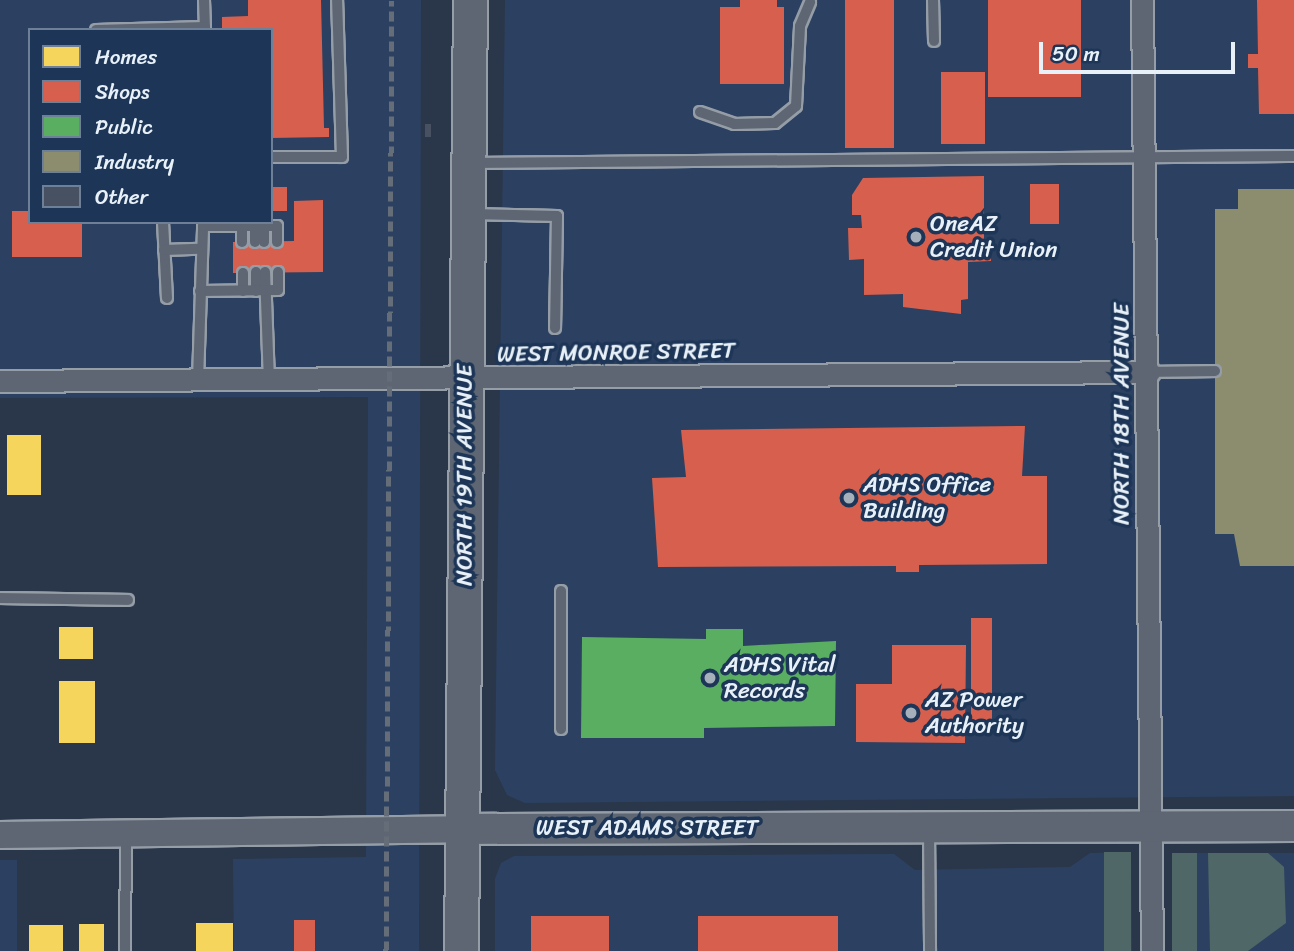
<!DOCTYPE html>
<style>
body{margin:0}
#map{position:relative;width:1294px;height:951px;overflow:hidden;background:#2a374a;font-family:Sriracha,sans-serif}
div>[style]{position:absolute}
.built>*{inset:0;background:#2c4161;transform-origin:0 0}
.green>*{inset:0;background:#4f6767;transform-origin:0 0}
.homes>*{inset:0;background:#f6d55c;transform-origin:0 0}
.shops>*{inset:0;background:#d6604d;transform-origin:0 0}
.public>*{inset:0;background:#5aae61}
.industry>*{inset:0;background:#8c8c6e}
.building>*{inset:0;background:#485162;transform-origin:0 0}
.roads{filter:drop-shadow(2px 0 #959da7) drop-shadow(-2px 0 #959da7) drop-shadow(0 2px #959da7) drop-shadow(0 -2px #959da7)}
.service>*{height:10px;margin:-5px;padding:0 5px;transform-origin:5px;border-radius:5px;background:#5d6672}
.minor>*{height:21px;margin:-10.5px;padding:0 10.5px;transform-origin:10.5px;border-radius:10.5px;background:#5d6672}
.tertiary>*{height:26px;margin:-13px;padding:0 13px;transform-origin:13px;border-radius:13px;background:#5d6672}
.secondary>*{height:30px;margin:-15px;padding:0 15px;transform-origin:15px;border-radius:15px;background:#5d6672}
.primary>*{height:33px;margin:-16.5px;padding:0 16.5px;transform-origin:16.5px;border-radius:16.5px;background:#5d6672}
.rail>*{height:5px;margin-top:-2.5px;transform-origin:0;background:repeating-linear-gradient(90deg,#656d78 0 10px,transparent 0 15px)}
.dots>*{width:19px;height:19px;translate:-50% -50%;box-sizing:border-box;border:4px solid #1d3557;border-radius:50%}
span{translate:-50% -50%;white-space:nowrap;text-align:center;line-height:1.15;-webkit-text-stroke:7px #1d3557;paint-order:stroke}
.poi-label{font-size:23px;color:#e8f1f8}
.left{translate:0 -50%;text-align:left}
.street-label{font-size:23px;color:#e8f1f8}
.legend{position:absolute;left:28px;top:28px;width:245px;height:196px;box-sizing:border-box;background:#1d3557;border:2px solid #6e8097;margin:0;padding:9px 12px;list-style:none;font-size:21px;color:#e8f1f8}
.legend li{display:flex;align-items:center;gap:14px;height:35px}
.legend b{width:35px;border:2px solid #6e8097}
.scale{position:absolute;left:1039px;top:42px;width:196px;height:32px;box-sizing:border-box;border:4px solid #e8f1f8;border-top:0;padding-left:9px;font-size:21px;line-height:24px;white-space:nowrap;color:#e8f1f8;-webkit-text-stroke:5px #1d3557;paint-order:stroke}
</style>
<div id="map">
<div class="built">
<div style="clip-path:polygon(evenodd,0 0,421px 0,419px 951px,234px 951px,233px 859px,366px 857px,368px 397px,0 398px,0 0,30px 30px,271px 30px,271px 222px,30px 222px,30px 30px)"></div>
<div style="clip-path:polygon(505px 0,1294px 0,1294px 796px,525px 803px,507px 795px,495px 770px)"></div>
<div style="clip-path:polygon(1131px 852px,1132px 951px,495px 951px,495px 879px,501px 863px,514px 856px,894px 854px,915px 870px,1070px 867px,1090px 853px)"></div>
<div style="left:1172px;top:853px;width:122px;height:98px"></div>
<div style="left:17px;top:860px;width:91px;height:17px;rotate:90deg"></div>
</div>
<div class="green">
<div style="left:1104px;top:852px;width:27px;height:99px"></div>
<div style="left:1172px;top:853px;width:25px;height:98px"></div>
<div style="clip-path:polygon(1208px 853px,1268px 853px,1284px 867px,1286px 923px,1248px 951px,1210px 951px)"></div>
</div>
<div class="homes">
<div style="left:7px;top:435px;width:34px;height:60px"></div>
<div style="left:59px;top:627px;width:34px;height:32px"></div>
<div style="left:59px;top:681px;width:36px;height:62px"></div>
<div style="left:196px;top:923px;width:37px;height:28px"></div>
<div style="left:79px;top:924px;width:25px;height:27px"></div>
<div style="left:29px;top:925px;width:34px;height:26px"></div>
</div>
<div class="shops">
<div style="clip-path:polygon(248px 0,321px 0,324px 128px,329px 128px,329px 137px,271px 138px,271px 30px,222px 30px,222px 17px,248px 16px)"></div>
<div style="clip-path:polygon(740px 0,777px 0,777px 7px,784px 7px,784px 84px,720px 84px,720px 7px,740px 7px)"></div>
<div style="left:845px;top:0;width:49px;height:148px"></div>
<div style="left:988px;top:0;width:93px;height:97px"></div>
<div style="clip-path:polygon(1257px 0,1294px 0,1294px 114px,1259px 114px,1258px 68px,1248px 68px,1248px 54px,1258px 54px)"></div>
<div style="left:985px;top:72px;width:72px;height:44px;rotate:90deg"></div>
<div style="clip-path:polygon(984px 176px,984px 247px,991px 247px,991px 261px,968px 262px,968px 299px,961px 300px,961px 314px,903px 307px,903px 294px,864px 295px,864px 259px,849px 260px,848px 228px,862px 228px,861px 215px,852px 215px,852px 195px,863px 178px)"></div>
<div style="left:1030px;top:184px;width:29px;height:40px"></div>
<div style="left:271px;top:187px;width:16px;height:24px"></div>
<div style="clip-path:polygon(323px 200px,323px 272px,233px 273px,233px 242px,294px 241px,294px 201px)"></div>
<div style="clip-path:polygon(12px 211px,30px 211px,30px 222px,82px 222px,82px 257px,12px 257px)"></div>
<div style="clip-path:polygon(1025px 426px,1022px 476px,1047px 476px,1047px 564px,919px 565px,919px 572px,896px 572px,896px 566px,658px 567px,652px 478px,686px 477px,681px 430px)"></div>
<div style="left:971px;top:618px;width:21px;height:108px"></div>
<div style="clip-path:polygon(892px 645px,966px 645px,965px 743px,856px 742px,856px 684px,892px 684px)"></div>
<div style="left:609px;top:916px;width:35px;height:78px;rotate:90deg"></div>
<div style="left:838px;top:916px;width:35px;height:140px;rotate:90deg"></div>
<div style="left:294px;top:920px;width:21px;height:31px"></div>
</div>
<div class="public">
<div style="clip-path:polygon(706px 629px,743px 629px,743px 646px,836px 641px,835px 726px,704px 728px,704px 738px,581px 738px,582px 637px,706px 639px)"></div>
</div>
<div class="industry">
<div style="clip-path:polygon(1238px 189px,1294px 189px,1294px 566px,1240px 566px,1234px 534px,1215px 534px,1215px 209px,1238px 209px)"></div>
</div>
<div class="building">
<div style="left:425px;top:124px;width:6px;height:13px"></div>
</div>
<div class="roads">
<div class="service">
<div style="left:204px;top:0;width:30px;rotate:88deg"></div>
<div style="left:933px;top:0;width:41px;rotate:88.6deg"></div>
<div style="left:96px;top:30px;width:109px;rotate:-1.6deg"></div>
<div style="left:700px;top:112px;width:36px;rotate:19deg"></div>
<div style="left:734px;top:124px;width:41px;rotate:-1.4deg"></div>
<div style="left:775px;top:123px;width:27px;rotate:-39deg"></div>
<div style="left:796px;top:106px;width:80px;rotate:-87.1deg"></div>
<div style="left:800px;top:26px;width:26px;rotate:-67deg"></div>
<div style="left:271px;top:157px;width:71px"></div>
<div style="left:342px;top:157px;width:157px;rotate:-91.8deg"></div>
<div style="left:471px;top:163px;width:823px;rotate:-0.49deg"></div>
<div style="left:471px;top:214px;width:86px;rotate:1.3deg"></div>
<div style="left:557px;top:216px;width:112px;rotate:91deg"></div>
<div style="left:163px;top:222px;width:76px;rotate:87deg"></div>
<div style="left:264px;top:225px;width:17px;rotate:90deg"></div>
<div style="left:242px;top:226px;width:16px;rotate:90deg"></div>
<div style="left:255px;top:226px;width:16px;rotate:90deg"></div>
<div style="left:164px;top:250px;width:35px;rotate:-2deg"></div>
<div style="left:256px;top:272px;width:19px;rotate:90deg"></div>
<div style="left:265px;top:272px;width:109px;rotate:87.9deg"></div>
<div style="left:243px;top:273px;width:18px;rotate:90deg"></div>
<div style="left:200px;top:291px;width:78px;rotate:-0.7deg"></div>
<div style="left:278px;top:290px;width:18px;rotate:-90deg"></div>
<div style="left:1149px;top:372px;width:66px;rotate:-0.9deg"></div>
<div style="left:198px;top:380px;width:154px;rotate:-88.1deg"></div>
<div style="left:203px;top:226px;width:74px"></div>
<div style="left:277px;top:226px;width:16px;rotate:90deg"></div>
<div style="left:561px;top:591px;width:138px;rotate:90deg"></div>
<div style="left:0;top:598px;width:128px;rotate:0.9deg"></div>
<div style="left:929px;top:829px;width:122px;rotate:89.5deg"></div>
<div style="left:125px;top:951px;width:116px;rotate:-89.5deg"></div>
</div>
<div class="minor">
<div style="left:1142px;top:0;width:951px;rotate:89.4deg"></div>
<div style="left:0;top:381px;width:1149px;rotate:-0.45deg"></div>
</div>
<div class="tertiary">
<div style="left:0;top:835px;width:462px;rotate:-0.7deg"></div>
</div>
<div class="secondary">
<div style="left:462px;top:829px;width:832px;rotate:-0.21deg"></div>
</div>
<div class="primary">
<div style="left:461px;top:951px;width:951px;rotate:-89.46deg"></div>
</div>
</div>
<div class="rail">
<div style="left:386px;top:951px;width:951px;rotate:-89.64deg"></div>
</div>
<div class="dots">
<div style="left:916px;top:237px;background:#a6b0bb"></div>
<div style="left:849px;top:498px;background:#a6b0bb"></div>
<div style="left:710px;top:678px;background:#a6b0bb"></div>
<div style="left:911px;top:713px;background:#a6b0bb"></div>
</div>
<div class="poi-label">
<span class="left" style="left:930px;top:237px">OneAZ<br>Credit Union</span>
<span class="left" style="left:863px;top:498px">ADHS Office<br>Building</span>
<span class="left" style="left:724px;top:678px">ADHS Vital<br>Records</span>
<span class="left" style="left:925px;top:713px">AZ Power<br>Authority</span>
</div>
<div class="street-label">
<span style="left:616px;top:353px;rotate:-1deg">WEST MONROE STREET</span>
<span style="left:1122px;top:414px;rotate:-90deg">NORTH 18TH AVENUE</span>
<span style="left:465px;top:475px;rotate:-90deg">NORTH 19TH AVENUE</span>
<span style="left:647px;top:828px">WEST ADAMS STREET</span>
</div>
<ul class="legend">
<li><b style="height:19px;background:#f6d55c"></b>Homes</li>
<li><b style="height:19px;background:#d6604d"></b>Shops</li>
<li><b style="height:19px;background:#5aae61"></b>Public</li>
<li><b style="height:19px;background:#8c8c6e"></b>Industry</li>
<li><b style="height:19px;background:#485162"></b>Other</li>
</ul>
<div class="scale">50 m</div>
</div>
